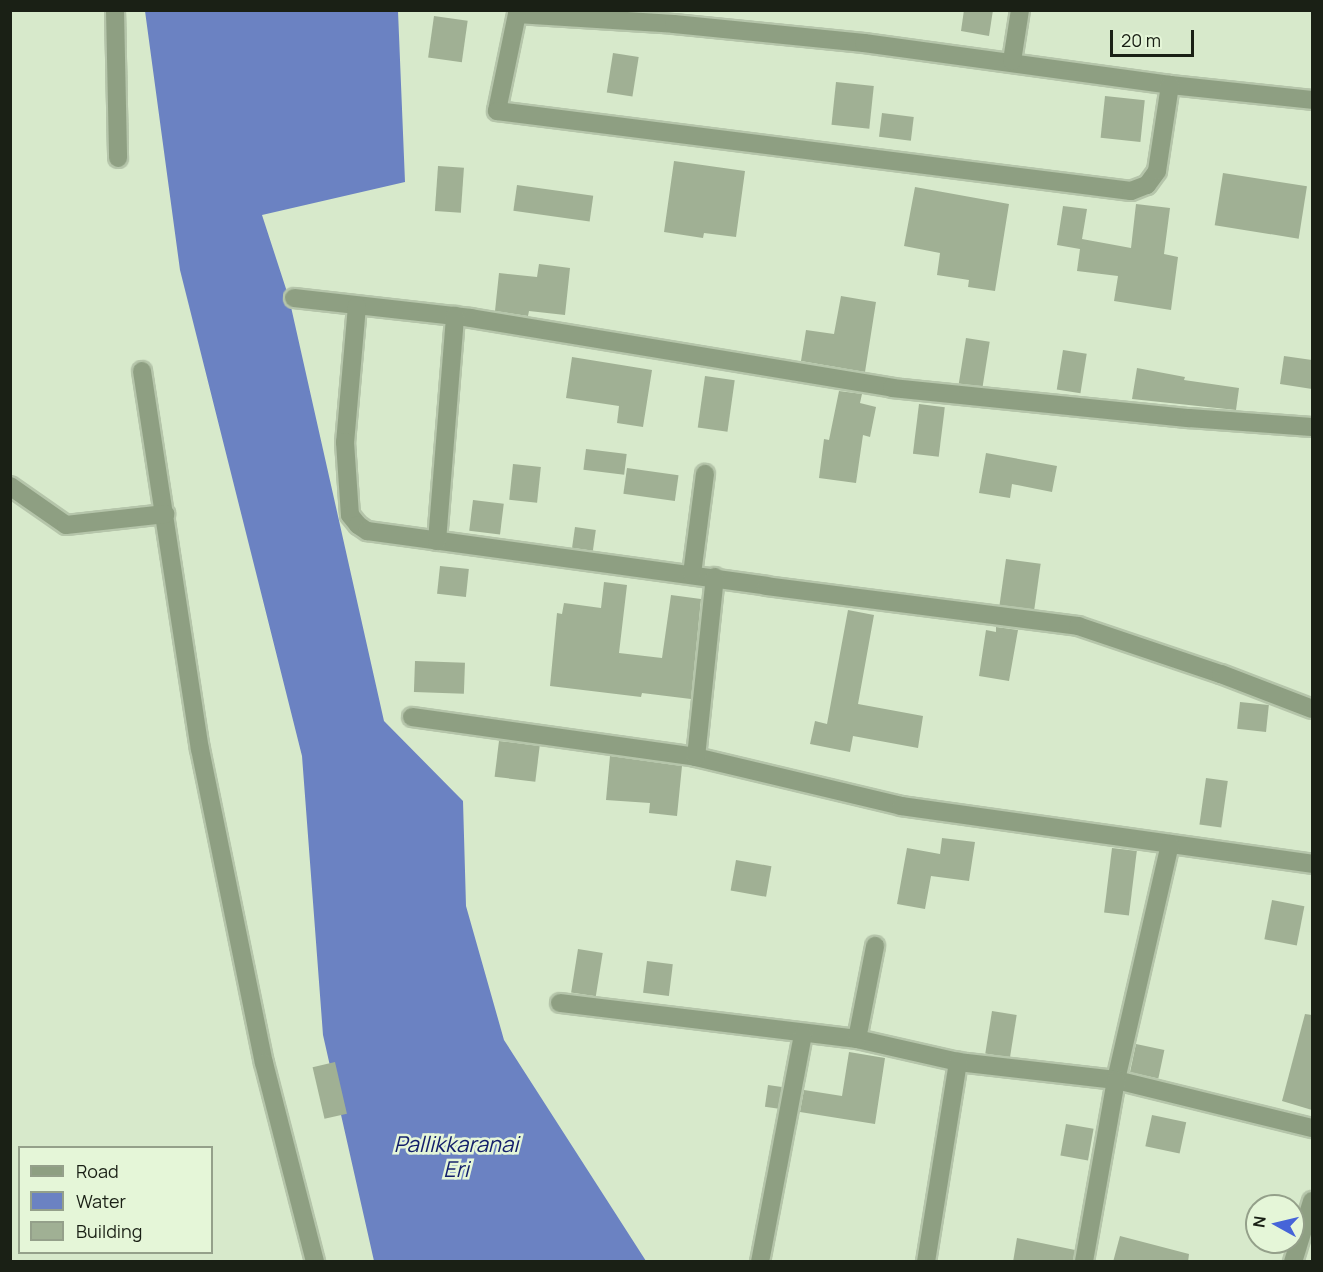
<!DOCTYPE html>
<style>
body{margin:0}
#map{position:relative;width:1323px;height:1272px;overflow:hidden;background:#d7e9cb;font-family:Manrope,sans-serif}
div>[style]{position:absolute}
.water>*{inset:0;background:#6b82c2}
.building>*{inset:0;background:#a0b094;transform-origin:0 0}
.roads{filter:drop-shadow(2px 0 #b5c5aa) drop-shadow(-2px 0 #b5c5aa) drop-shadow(0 2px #b5c5aa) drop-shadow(0 -2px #b5c5aa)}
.street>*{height:18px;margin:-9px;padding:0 9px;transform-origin:9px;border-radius:9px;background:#8e9f82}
span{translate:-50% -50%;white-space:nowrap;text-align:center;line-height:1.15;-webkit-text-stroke:5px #e5f6d8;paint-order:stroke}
.water-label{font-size:22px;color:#121e6a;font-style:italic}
.frame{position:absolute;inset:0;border:12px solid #1a2015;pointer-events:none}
.legend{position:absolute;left:18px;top:1146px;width:195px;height:108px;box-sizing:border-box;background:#e5f6d8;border:2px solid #94a08a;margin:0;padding:8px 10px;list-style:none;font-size:18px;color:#1a2015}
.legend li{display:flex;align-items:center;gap:12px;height:30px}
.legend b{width:30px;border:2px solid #94a08a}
.north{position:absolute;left:1245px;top:1194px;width:60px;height:60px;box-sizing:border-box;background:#e5f6d8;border:2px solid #94a08a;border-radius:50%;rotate:278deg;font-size:16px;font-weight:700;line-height:24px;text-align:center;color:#1a2015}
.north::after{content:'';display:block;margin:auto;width:21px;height:27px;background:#4664d8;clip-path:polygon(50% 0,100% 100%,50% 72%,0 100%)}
.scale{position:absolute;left:1110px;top:30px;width:84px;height:27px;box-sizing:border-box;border:3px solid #1a2015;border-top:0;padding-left:8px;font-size:18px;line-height:21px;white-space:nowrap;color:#1a2015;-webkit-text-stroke:4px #e5f6d8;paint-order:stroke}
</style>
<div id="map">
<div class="water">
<div style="clip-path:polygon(145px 11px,398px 11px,405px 182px,262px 215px,289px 298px,384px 721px,463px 801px,466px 906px,504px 1040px,646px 1261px,374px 1261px,323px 1035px,302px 756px,180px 270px)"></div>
</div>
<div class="building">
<div style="clip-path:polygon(964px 10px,993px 10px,989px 36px,961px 31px)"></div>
<div style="left:434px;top:16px;width:34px;height:42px;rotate:8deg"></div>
<div style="left:613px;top:53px;width:26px;height:40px;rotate:9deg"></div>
<div style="left:836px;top:82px;width:38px;height:43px;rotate:6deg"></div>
<div style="left:1105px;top:96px;width:40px;height:42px;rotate:6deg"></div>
<div style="left:882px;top:113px;width:32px;height:24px;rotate:7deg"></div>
<div style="clip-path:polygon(674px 161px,745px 171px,736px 237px,704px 233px,703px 238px,664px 232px)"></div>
<div style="left:438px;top:166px;width:26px;height:45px;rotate:4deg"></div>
<div style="left:1223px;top:173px;width:85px;height:53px;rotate:9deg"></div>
<div style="left:517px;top:185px;width:77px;height:26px;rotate:8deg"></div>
<div style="clip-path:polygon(915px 187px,1009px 204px,995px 291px,968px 287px,969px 280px,937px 275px,940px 253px,904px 246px)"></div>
<div style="clip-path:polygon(1136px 204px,1170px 208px,1164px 254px,1178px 257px,1171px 310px,1114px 301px,1118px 276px,1077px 271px,1080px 249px,1057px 245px,1063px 206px,1087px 209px,1082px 239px,1131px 248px)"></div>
<div style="clip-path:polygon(539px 264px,570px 268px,565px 315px,529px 311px,528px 316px,495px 311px,499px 273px,537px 277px)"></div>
<div style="clip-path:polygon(841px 296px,876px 302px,865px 372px,801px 361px,806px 330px,834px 334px)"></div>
<div style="left:966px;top:338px;width:24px;height:46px;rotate:9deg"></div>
<div style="left:1063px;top:350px;width:24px;height:40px;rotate:9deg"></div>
<div style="clip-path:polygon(1284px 356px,1312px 360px,1312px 389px,1280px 384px)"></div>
<div style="clip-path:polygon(572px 357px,652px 370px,643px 427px,617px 423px,619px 406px,566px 398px)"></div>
<div style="clip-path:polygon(1137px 368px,1185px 377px,1184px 380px,1239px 388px,1236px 410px,1132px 399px)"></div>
<div style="left:705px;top:376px;width:30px;height:52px;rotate:8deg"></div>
<div style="clip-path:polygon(839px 391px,862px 394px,860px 403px,876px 407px,870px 437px,863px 435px,856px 483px,819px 478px,824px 439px,829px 440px)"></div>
<div style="left:919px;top:404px;width:26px;height:50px;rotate:7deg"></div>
<div style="left:586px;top:449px;width:41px;height:21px;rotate:7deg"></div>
<div style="clip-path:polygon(986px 453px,1057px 466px,1052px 492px,1012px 484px,1010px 498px,979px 493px)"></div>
<div style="left:513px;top:464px;width:28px;height:36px;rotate:6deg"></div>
<div style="left:627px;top:468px;width:52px;height:26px;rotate:8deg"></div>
<div style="left:473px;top:500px;width:31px;height:31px;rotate:7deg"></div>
<div style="left:575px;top:527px;width:21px;height:21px;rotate:8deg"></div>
<div style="left:1006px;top:559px;width:35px;height:47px;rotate:8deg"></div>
<div style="left:440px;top:566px;width:29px;height:28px;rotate:6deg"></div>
<div style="clip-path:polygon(604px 582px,627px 585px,619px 653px,662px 658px,671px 595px,701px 599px,691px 699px,642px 693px,641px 697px,550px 686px,557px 613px,562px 614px,564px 603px,601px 608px)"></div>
<div style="clip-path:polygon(848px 610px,874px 615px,858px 704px,923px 716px,918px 748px,853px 736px,850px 752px,810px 744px,815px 721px,827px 724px)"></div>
<div style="clip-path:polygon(996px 627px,1018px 630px,1009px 681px,979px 676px,986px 630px,996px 632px)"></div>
<div style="left:415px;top:661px;width:50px;height:31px;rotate:2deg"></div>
<div style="left:1240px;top:702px;width:29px;height:27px;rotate:6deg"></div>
<div style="left:499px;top:741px;width:41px;height:36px;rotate:7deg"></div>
<div style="clip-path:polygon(610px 756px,682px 766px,677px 816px,649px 813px,650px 803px,606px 800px)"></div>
<div style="left:1206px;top:778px;width:22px;height:47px;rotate:8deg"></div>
<div style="clip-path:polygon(942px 838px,975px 842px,969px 881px,931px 876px,925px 909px,897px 904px,907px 848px,940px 854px)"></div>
<div style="left:1112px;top:848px;width:25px;height:65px;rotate:7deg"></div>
<div style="left:736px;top:860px;width:36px;height:31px;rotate:10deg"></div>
<div style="left:1272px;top:900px;width:33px;height:40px;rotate:11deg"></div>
<div style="left:578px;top:949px;width:25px;height:44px;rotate:9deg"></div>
<div style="left:647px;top:961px;width:26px;height:32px;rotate:7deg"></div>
<div style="left:992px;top:1011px;width:25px;height:43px;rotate:9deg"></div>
<div style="clip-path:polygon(1305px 1014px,1312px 1015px,1312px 1110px,1282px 1101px)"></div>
<div style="left:1136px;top:1044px;width:29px;height:29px;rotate:12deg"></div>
<div style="clip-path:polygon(849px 1052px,885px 1058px,875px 1124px,800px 1112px,804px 1090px,842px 1096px)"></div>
<div style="left:335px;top:1062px;width:53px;height:23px;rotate:77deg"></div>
<div style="left:768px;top:1085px;width:14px;height:22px;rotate:8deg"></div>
<div style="left:1152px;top:1115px;width:35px;height:32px;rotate:12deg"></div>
<div style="left:1066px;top:1124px;width:28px;height:32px;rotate:10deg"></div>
<div style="clip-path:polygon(1120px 1236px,1189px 1254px,1188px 1262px,1113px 1262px)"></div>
<div style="clip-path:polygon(1017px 1238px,1075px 1250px,1073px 1262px,1013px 1262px)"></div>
</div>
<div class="roads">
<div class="street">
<div style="left:115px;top:10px;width:148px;rotate:88.8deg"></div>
<div style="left:518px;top:10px;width:4px;rotate:104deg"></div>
<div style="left:517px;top:14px;width:157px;rotate:3.6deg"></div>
<div style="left:674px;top:24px;width:191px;rotate:5.7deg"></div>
<div style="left:864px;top:43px;width:309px;rotate:7.8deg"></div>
<div style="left:1170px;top:85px;width:143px;rotate:6deg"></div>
<div style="left:517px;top:14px;width:99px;rotate:101.7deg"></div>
<div style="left:497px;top:111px;width:639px;rotate:7.19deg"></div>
<div style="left:1131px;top:191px;width:17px;rotate:-21deg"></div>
<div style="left:1147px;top:185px;width:17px;rotate:-54deg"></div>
<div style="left:1157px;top:171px;width:87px;rotate:-81.4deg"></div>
<div style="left:1012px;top:61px;width:52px;rotate:-81.1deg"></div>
<div style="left:294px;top:298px;width:178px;rotate:6.4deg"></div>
<div style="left:471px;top:318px;width:427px;rotate:9.4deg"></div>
<div style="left:892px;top:388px;width:299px;rotate:5.8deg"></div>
<div style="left:1189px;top:418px;width:123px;rotate:4.2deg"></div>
<div style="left:357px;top:306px;width:137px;rotate:95deg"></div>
<div style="left:345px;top:442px;width:73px;rotate:86.1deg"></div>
<div style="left:350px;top:515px;width:13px;rotate:51deg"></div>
<div style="left:358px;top:525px;width:11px;rotate:34deg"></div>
<div style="left:367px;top:531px;width:403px;rotate:7.8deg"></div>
<div style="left:766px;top:586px;width:315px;rotate:7.3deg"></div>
<div style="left:1078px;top:626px;width:151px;rotate:18.6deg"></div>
<div style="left:1221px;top:674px;width:97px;rotate:21deg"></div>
<div style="left:142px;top:371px;width:382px;rotate:81.3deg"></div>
<div style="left:200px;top:749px;width:320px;rotate:78.5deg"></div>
<div style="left:264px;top:1063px;width:205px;rotate:75.6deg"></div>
<div style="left:10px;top:486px;width:68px;rotate:34.9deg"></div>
<div style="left:66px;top:525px;width:100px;rotate:-6.3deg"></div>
<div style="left:437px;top:541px;width:226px;rotate:-85.4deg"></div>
<div style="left:692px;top:574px;width:101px;rotate:-82.6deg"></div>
<div style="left:412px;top:717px;width:287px;rotate:8deg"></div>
<div style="left:696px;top:757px;width:211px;rotate:13.4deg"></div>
<div style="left:901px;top:806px;width:415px;rotate:8deg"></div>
<div style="left:696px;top:757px;width:181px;rotate:-84deg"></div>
<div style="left:1170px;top:844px;width:242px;rotate:102.9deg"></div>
<div style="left:1116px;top:1080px;width:202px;rotate:13.8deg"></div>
<div style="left:560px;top:1003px;width:299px;rotate:6.9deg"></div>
<div style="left:857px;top:1039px;width:104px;rotate:12.8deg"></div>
<div style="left:958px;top:1062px;width:159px;rotate:6.5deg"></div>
<div style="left:1116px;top:1080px;width:185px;rotate:100deg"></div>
<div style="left:857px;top:1039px;width:95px;rotate:-79deg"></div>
<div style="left:760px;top:1262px;width:231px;rotate:-79.3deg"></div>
<div style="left:926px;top:1262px;width:203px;rotate:-80.9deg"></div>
<div style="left:1293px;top:1262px;width:64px;rotate:-72.7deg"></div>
</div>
</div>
<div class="water-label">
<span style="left:456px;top:1157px">Pallikkaranai<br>Eri</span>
</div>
<div class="frame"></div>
<ul class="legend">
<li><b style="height:8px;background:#8e9f82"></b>Road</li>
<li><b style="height:16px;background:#6b82c2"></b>Water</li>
<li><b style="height:16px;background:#a0b094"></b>Building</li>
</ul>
<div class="north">N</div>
<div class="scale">20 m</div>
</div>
